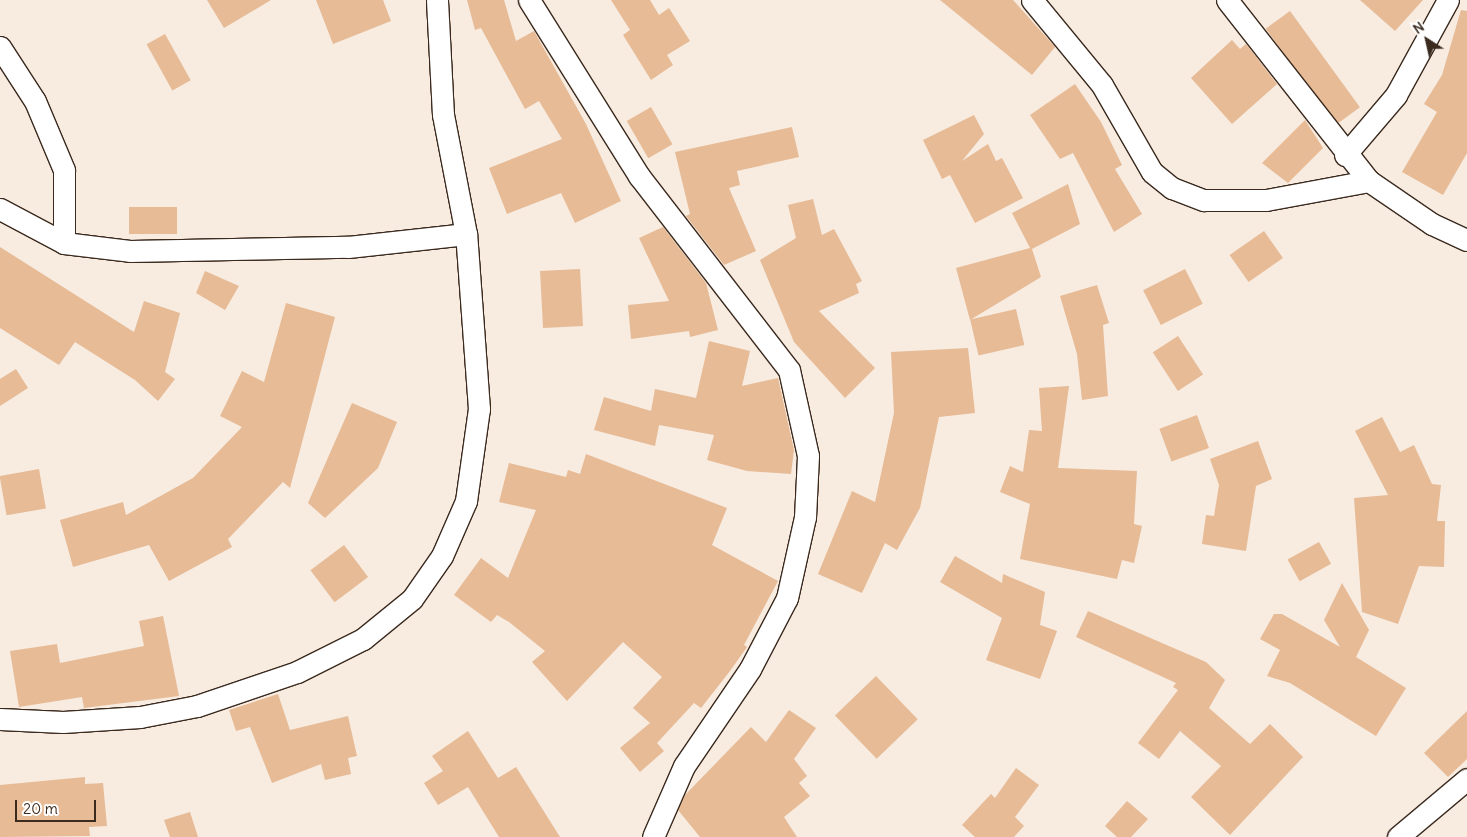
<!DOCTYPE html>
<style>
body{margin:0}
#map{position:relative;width:1467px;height:837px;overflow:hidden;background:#f8ebe0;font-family:Delius,sans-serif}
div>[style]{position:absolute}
.building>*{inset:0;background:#e6bb96;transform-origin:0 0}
.roads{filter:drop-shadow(1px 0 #3b2a1e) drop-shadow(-1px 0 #3b2a1e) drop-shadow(0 1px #3b2a1e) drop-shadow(0 -1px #3b2a1e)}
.street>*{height:21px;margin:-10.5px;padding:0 10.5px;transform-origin:10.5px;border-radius:10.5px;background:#fff}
span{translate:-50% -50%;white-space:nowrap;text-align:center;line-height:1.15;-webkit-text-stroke:5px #fff;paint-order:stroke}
.north{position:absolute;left:1402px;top:15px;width:50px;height:50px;-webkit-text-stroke:4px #fff;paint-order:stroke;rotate:325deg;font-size:14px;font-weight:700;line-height:20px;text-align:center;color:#3b2a1e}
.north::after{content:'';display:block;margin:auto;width:18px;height:22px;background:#3b2a1e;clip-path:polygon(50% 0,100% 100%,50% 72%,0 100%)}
.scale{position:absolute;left:15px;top:800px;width:81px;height:22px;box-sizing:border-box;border:2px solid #3b2a1e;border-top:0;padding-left:6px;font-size:15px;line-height:18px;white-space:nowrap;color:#3b2a1e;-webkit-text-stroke:4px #fff;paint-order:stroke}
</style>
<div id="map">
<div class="building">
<div style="clip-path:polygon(207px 0,271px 0,224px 28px)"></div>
<div style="clip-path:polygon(316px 0,383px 0,391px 21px,333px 44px)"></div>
<div style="clip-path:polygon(467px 0,504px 0,516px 41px,534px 31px,586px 124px,621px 201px,575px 223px,561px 193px,507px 214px,489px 168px,562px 139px,539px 101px,525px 109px,481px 28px,475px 30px)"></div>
<div style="clip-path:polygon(611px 0,650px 0,659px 15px,669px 8px,690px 41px,667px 55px,673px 65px,651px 80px,623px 35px,630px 30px)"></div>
<div style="clip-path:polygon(940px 0,1013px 0,1055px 47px,1032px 75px)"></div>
<div style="clip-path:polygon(1360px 0,1423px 0,1395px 31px)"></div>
<div style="clip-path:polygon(1461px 10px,1467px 11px,1467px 153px,1443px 195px,1402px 172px,1437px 112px,1424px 104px,1442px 75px)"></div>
<div style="left:1290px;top:11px;width:119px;height:30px;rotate:54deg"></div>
<div style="left:165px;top:34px;width:53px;height:21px;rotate:61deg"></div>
<div style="clip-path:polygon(1232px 40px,1240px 49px,1246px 44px,1277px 84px,1232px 124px,1191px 78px)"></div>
<div style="clip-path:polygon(1075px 84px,1101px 122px,1122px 165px,1115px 169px,1142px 214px,1114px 232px,1073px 153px,1060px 159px,1030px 115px)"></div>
<div style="left:651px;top:107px;width:43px;height:28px;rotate:60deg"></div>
<div style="clip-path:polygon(974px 115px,984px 134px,962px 161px,988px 144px,996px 161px,1002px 158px,1023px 198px,975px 223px,950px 175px,942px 179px,923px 140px)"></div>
<div style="clip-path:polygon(1305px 120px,1323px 148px,1288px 183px,1262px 163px)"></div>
<div style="clip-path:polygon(792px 127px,799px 157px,737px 171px,740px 185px,729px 188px,756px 251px,724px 265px,686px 216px,690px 214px,675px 152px)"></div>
<div style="clip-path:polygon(1068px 184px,1080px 224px,1032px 249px,1041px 277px,970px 320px,956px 268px,1030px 248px,1012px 213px)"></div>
<div style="clip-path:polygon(813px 199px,822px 235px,834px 229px,862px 281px,856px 284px,859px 293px,819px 311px,875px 368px,845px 398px,794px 342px,760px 260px,796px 238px,788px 205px)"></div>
<div style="left:129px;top:207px;width:48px;height:27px"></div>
<div style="clip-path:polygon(663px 227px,706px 283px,718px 330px,690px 337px,689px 331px,631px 339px,628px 305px,669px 301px,639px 238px)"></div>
<div style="left:1264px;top:231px;width:33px;height:42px;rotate:55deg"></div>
<div style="clip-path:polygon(0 247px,134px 332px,144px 301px,180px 313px,165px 372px,175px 379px,158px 401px,135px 380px,75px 342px,59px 365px,0 328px)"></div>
<div style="left:580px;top:269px;width:57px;height:40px;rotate:87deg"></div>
<div style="left:1185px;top:269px;width:39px;height:47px;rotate:63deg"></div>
<div style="clip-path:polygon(205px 271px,239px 286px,225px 310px,196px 293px)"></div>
<div style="clip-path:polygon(1097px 285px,1109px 323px,1103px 325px,1108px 396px,1082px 400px,1077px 354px,1060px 296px)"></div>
<div style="clip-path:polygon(286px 303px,335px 317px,290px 488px,283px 482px,228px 539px,232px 547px,169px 581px,149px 545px,73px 567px,60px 520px,123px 502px,126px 515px,193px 478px,242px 427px,220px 416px,242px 371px,264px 382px)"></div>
<div style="left:1016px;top:309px;width:37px;height:47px;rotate:77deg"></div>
<div style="left:1178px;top:336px;width:46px;height:30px;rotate:57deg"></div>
<div style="clip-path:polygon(709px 341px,750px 351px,742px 386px,778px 378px,794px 450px,791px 474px,747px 471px,707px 460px,714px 435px,659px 425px,655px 446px,594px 430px,604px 397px,651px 411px,655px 389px,696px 398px)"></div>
<div style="clip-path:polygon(968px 348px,975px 413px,939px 417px,920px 508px,897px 550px,885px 543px,862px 593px,818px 574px,852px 491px,875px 502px,894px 413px,891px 352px)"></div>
<div style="clip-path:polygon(16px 369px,28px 388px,0 406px,0 379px)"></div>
<div style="clip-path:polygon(1069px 386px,1058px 468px,1137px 471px,1134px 524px,1142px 526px,1134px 563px,1122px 560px,1117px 579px,1020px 559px,1030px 504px,1000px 492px,1010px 466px,1023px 472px,1029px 430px,1042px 431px,1039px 388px)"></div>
<div style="clip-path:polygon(352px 403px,397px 422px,378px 468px,325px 518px,308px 503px)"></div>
<div style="left:1197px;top:415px;width:35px;height:40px;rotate:70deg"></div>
<div style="clip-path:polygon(1382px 417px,1400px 452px,1414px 445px,1432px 484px,1441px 485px,1437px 521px,1445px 521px,1444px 567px,1419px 566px,1398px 624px,1362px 612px,1354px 498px,1388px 495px,1355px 431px)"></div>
<div style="clip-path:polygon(1258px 441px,1272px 479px,1256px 486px,1246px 551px,1202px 544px,1206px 515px,1214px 516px,1219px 485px,1210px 459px)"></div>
<div style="clip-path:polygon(586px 454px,727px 508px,712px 545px,778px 581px,744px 645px,747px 647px,730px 671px,701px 708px,694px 703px,657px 743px,664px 751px,640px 772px,620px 748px,650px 723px,633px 708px,662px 677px,623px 642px,567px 701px,532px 662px,545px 651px,509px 622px,497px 615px,491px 622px,454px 595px,481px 558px,508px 578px,536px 510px,499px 502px,509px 463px,566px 477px,568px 470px,580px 474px)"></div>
<div style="left:39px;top:469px;width:40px;height:40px;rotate:80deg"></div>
<div style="left:1319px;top:542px;width:25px;height:36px;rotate:61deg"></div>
<div style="left:344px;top:545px;width:40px;height:42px;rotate:53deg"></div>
<div style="clip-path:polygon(955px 556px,1002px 583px,1003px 574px,1045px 592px,1040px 625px,1057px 631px,1040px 679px,986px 660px,1002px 618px,940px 582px)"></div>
<div style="clip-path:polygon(1342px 583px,1369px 630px,1356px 657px,1406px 688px,1376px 736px,1290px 683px,1267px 676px,1280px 650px,1260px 639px,1274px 614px,1282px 614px,1340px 647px,1324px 620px)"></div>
<div style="clip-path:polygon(1088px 611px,1206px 662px,1225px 680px,1209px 708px,1250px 744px,1270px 724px,1303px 757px,1230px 835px,1191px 797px,1221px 766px,1180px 731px,1159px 759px,1138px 743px,1178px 690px,1173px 687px,1176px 683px,1076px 637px)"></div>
<div style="clip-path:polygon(163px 616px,179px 696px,84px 708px,82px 697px,19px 707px,10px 651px,57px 644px,60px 663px,144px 646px,139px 621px)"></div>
<div style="left:876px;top:676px;width:60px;height:57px;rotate:46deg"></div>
<div style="clip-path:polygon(278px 694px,290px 730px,348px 716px,357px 756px,348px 758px,351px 774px,325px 780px,321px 764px,272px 783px,250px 727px,236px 731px,229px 710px)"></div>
<div style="clip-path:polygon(789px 710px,816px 728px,794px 759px,807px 776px,799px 783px,810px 796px,784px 817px,797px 837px,700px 837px,678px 810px,685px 795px,751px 727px,766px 742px)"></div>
<div style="clip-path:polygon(1467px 711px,1467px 759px,1448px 777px,1424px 753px)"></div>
<div style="clip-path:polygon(468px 731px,498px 778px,516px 767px,560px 837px,499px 837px,468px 787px,438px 805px,424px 783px,443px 771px,432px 756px)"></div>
<div style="clip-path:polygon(1016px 768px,1039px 785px,1015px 817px,1024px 826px,1014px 837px,975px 837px,962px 825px,991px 794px,995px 798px)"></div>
<div style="clip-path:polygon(85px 777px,85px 784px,103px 783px,107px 826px,89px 827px,90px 836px,0 837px,0 785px)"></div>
<div style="clip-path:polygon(1127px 801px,1148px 819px,1131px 837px,1117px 837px,1105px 826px)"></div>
<div style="clip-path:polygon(190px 812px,198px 837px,170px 837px,164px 820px)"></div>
</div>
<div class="roads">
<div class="street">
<div style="left:529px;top:0;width:208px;rotate:58deg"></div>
<div style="left:639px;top:176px;width:245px;rotate:52.3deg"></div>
<div style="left:789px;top:370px;width:88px;rotate:77.5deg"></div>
<div style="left:808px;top:456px;width:61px;rotate:92.8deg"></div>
<div style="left:805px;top:517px;width:83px;rotate:102.5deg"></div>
<div style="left:787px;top:598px;width:80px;rotate:117.5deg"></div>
<div style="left:750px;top:669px;width:117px;rotate:124.2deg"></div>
<div style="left:684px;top:766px;width:77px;rotate:113.6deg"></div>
<div style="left:1032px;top:0;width:110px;rotate:50.5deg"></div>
<div style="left:1102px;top:85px;width:100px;rotate:60.1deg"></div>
<div style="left:1152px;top:172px;width:26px;rotate:39deg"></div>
<div style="left:1172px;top:188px;width:34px;rotate:21deg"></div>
<div style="left:1204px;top:200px;width:62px"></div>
<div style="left:1266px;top:200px;width:105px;rotate:-10.5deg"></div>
<div style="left:1227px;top:0;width:230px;rotate:51.9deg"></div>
<div style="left:1369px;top:181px;width:76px;rotate:34.3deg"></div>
<div style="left:1432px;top:224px;width:38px;rotate:25deg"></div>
<div style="left:0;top:47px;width:64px;rotate:57.1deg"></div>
<div style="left:35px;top:101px;width:75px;rotate:67.2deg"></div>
<div style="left:64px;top:170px;width:73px;rotate:90deg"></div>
<div style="left:1345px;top:155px;width:79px;rotate:-49.6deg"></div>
<div style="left:1396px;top:95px;width:108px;rotate:-61.3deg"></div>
<div style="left:0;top:209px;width:72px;rotate:28deg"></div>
<div style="left:64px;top:243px;width:66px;rotate:6.9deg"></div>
<div style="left:130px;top:251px;width:218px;rotate:-1.1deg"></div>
<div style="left:348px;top:247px;width:119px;rotate:-6.3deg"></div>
<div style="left:0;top:719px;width:63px;rotate:2.7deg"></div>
<div style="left:63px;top:722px;width:77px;rotate:-3.7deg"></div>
<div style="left:140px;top:717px;width:58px;rotate:-10.9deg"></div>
<div style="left:197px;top:706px;width:106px;rotate:-18.8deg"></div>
<div style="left:297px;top:672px;width:74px;rotate:-26.6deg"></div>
<div style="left:363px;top:639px;width:63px;rotate:-39.2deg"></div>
<div style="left:412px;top:599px;width:52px;rotate:-55.1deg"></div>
<div style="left:442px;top:556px;width:60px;rotate:-66.4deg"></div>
<div style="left:466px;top:501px;width:93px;rotate:-82deg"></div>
<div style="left:479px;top:409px;width:175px;rotate:-94.2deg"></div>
<div style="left:466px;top:234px;width:121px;rotate:-100.9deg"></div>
<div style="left:443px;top:115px;width:115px;rotate:-93deg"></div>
<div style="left:1398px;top:837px;width:90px;rotate:-40deg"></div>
</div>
</div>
<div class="north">N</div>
<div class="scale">20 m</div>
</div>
